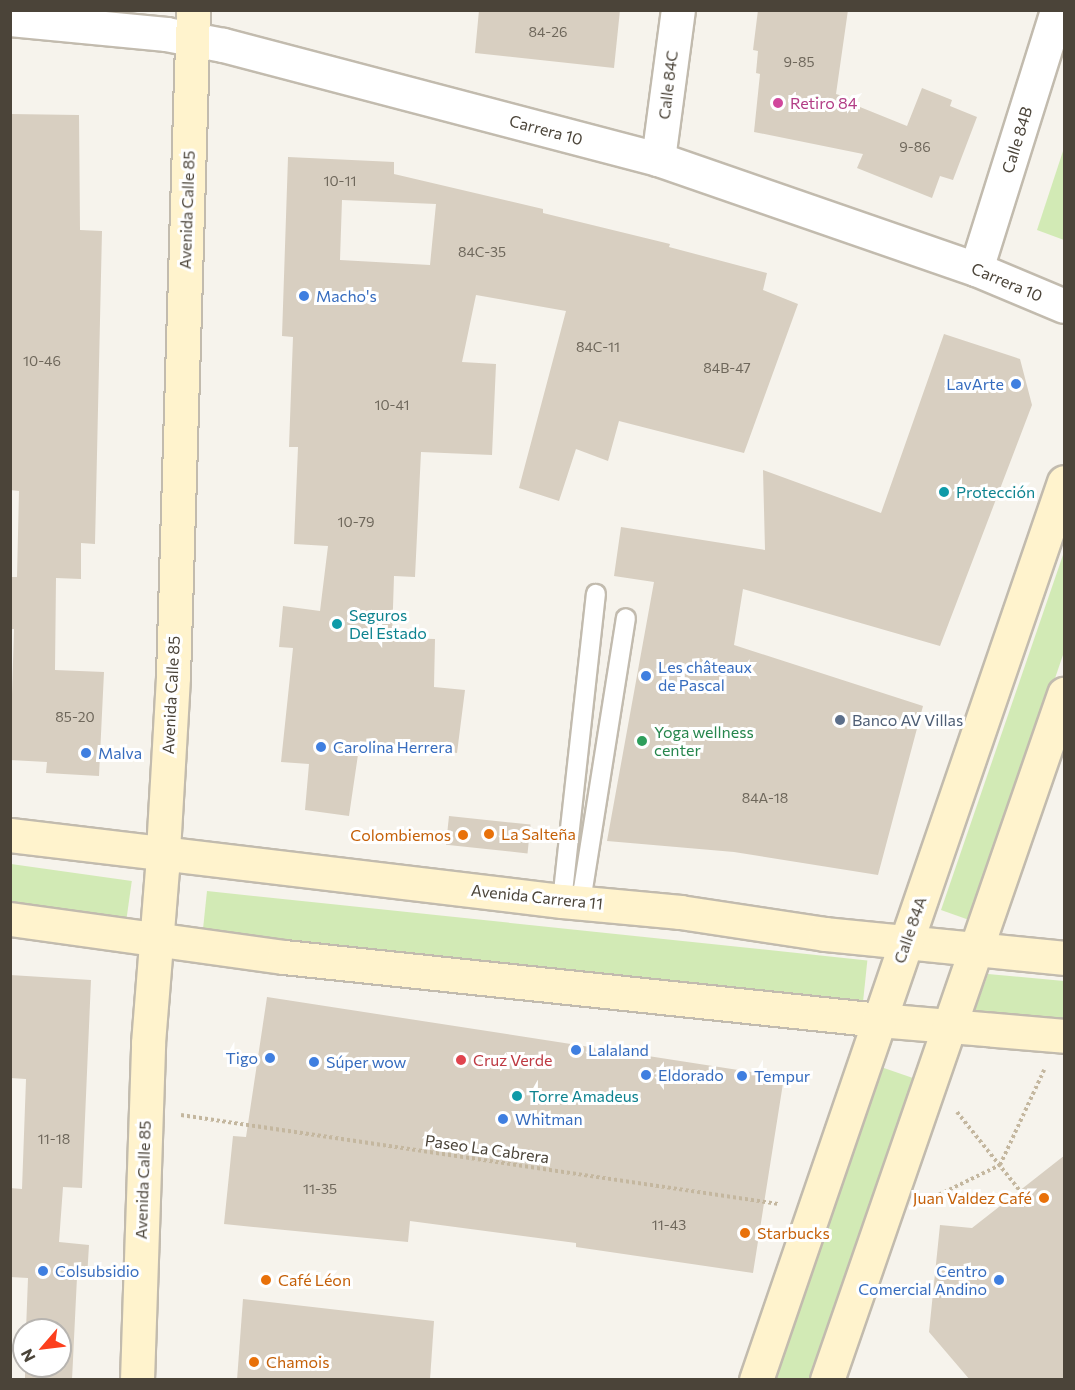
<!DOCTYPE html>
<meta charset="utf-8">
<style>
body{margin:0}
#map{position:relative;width:1075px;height:1390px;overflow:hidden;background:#f6f3ec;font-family:Commissioner,sans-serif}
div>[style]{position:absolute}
.green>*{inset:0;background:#d2eab5;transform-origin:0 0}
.building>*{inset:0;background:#d8cfc1;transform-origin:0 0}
.path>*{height:4px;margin-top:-2px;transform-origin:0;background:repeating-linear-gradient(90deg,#c4b79f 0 3px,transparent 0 6px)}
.roads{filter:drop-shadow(2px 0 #c2bbae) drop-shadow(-2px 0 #c2bbae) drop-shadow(0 2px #c2bbae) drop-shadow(0 -2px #c2bbae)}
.lane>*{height:18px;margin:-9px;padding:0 9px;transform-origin:9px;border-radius:9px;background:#fff}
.street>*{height:33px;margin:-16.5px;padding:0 16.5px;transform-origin:16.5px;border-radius:16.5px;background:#fff}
.secondary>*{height:33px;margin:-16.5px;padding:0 16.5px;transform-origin:16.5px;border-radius:16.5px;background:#fff3cd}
.dots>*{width:16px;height:16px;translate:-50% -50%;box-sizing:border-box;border:3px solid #fff;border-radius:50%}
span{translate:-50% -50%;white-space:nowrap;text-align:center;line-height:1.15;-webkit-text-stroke:6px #fff;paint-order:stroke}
.number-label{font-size:14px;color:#6e675b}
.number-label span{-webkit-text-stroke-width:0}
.street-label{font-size:16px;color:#4b4439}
.hotel-label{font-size:16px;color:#b23c85}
.left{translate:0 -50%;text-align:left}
.shop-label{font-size:16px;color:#366cbe}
.right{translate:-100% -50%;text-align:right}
.culture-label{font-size:16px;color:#0d838f}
.service-label{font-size:16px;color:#4e5e75}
.leisure-label{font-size:16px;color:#27864d}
.food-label{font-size:16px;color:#c56008}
.health-label{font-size:16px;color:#be3a42}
.frame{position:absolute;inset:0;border:12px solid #4b4439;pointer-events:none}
.north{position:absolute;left:12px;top:1318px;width:60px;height:60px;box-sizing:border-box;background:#fff;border:2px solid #b7b4b0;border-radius:50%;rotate:242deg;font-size:16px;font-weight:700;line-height:24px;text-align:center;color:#4b4439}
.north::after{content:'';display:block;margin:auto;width:21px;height:27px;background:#fc3f1d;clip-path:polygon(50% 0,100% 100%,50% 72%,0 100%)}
</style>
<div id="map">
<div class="green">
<div style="clip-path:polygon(1064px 148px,1064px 240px,1037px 230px)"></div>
<div style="clip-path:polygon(1064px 552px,1064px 652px,972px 921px,941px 910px)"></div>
<div style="left:11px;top:864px;width:122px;height:43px;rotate:8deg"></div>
<div style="left:207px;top:891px;width:664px;height:42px;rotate:6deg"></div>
<div style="clip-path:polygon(988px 974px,1064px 981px,1064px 1022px,973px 1015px)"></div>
<div style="left:881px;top:1067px;width:36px;height:331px;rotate:19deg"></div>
</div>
<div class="building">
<div style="clip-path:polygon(479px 10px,620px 10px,614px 68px,475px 53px)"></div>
<div style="clip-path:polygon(758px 10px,848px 10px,836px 94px,856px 100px,855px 105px,907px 126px,922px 88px,952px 100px,950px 106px,977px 117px,953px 180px,940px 176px,932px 198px,857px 168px,863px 154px,754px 132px,760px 74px,756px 73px,758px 51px,753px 50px)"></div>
<div style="clip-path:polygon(10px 114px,79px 115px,80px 230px,102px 231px,95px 544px,81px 543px,81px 579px,56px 578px,55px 670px,104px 672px,99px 776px,46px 773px,47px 762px,10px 760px,14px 629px,10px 629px,10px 577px,17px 577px,19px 491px,10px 490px)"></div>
<div style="clip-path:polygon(evenodd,288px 157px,394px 162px,394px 174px,543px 209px,543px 213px,670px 244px,669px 247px,767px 273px,763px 290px,798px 304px,744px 453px,619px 421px,608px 461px,576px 449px,559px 501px,519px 488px,566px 311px,476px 295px,462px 362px,496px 364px,492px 455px,421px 452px,415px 577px,394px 576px,392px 638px,435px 639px,434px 687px,465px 690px,457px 753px,360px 741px,349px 816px,305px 810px,309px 764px,281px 762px,293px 648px,279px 647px,283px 606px,320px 611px,328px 546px,294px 544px,298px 447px,289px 447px,293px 337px,282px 336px,288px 157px,342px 200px,436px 204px,430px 265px,340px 260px,342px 200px)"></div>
<div style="clip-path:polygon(944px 334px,1020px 359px,1032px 405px,940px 646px,743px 589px,734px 645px,923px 706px,878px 875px,734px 852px,607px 841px,654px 582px,614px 576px,621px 527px,765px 550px,763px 470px,881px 513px)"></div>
<div style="left:449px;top:816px;width:82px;height:29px;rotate:6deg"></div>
<div style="clip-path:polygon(10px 975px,91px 980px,82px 1188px,63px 1187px,59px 1242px,89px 1245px,87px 1278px,77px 1277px,72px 1380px,25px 1380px,25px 1366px,60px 1366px,60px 1330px,26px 1330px,28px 1278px,10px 1277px,10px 1188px,22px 1189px,26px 1079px,10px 1078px)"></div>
<div style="clip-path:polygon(267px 997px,784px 1077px,753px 1273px,576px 1247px,576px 1243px,410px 1221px,408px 1242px,224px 1224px,233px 1136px,246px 1137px)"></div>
<div style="clip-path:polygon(1065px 1155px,1065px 1380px,970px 1380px,929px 1332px,940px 1225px,972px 1228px)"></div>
<div style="clip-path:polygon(243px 1299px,434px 1321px,430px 1380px,237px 1380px)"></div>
</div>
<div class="path">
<div style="left:957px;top:1112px;width:101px;rotate:51.4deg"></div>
<div style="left:181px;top:1115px;width:605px;rotate:8.47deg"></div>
<div style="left:928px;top:1200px;width:80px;rotate:-25.9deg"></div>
<div style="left:1000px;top:1165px;width:105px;rotate:-65.1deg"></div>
</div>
<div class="roads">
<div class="lane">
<div style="left:562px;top:901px;width:309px;rotate:-83.7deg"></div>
<div style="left:587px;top:902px;width:14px;rotate:-107deg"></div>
<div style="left:583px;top:889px;width:274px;rotate:-81deg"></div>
</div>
<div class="street">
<div style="left:10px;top:19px;width:157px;rotate:5.5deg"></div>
<div style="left:166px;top:34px;width:58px;rotate:10.9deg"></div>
<div style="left:223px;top:45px;width:450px;rotate:14.7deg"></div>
<div style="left:658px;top:159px;width:336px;rotate:19.1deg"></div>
<div style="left:976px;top:269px;width:95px;rotate:22.8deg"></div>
<div style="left:658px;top:159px;width:150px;rotate:-82.4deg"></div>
<div style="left:976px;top:269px;width:271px;rotate:-72.6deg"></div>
</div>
<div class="secondary">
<div style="left:10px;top:835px;width:556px;rotate:6.82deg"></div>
<div style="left:562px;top:901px;width:119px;rotate:5.3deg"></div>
<div style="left:680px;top:912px;width:147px;rotate:8.6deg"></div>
<div style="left:825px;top:934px;width:240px;rotate:5.7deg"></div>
<div style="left:10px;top:919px;width:277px;rotate:7.9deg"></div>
<div style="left:284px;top:957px;width:598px;rotate:6.04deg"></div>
<div style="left:879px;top:1020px;width:186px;rotate:4.9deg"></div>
<div style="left:137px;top:1380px;width:337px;rotate:-88.1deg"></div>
<div style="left:148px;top:1043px;width:176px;rotate:-85.4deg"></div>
<div style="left:162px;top:868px;width:192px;rotate:-86.7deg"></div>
<div style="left:173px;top:676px;width:666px;rotate:-88.28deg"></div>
<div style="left:756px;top:1380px;width:949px;rotate:-71.07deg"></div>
<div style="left:827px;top:1380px;width:726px;rotate:-70.94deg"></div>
</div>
</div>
<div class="dots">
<div style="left:778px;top:103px;background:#d1479c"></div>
<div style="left:304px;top:296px;background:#3f7fe0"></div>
<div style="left:1016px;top:384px;background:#3f7fe0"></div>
<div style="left:944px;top:492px;background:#0f9aa8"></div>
<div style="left:337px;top:624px;background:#0f9aa8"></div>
<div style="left:646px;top:676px;background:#3f7fe0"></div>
<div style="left:840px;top:720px;background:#5c6f8a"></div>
<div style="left:642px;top:741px;background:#2e9e5b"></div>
<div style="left:321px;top:747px;background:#3f7fe0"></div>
<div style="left:86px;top:753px;background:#3f7fe0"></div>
<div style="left:489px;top:834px;background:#e8710a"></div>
<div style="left:463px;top:835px;background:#e8710a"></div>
<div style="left:576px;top:1050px;background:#3f7fe0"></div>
<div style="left:270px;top:1058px;background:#3f7fe0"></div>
<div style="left:461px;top:1060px;background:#e0444e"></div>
<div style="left:314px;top:1062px;background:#3f7fe0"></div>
<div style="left:646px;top:1075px;background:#3f7fe0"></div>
<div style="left:742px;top:1076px;background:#3f7fe0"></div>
<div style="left:517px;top:1096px;background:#0f9aa8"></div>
<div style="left:503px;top:1119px;background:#3f7fe0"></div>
<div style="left:1044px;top:1198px;background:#e8710a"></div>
<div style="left:745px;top:1233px;background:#e8710a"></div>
<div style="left:43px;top:1271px;background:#3f7fe0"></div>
<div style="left:266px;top:1280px;background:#e8710a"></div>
<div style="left:999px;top:1280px;background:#3f7fe0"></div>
<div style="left:254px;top:1362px;background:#e8710a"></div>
</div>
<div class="number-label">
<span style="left:548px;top:32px">84-26</span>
<span style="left:799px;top:62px">9-85</span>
<span style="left:915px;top:147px">9-86</span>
<span style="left:340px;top:181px">10-11</span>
<span style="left:482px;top:252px">84C-35</span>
<span style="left:598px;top:347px">84C-11</span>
<span style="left:42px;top:361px">10-46</span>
<span style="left:727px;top:368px">84B-47</span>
<span style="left:392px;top:405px">10-41</span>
<span style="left:356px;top:522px">10-79</span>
<span style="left:75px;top:717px">85-20</span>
<span style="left:765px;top:798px">84A-18</span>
<span style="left:54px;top:1139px">11-18</span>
<span style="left:320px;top:1189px">11-35</span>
<span style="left:669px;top:1225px">11-43</span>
</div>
<div class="street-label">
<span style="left:668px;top:85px;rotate:-83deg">Calle 84C</span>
<span style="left:546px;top:130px;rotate:15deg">Carrera 10</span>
<span style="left:1017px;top:140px;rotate:-73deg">Calle 84B</span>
<span style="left:187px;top:210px;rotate:-88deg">Avenida Calle 85</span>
<span style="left:1007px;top:282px;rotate:23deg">Carrera 10</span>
<span style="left:171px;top:695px;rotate:-87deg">Avenida Calle 85</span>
<span style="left:537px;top:897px;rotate:6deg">Avenida Carrera 11</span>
<span style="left:910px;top:930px;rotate:-71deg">Calle 84A</span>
<span style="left:487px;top:1149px;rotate:8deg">Paseo La Cabrera</span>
<span style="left:143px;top:1180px;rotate:-88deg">Avenida Calle 85</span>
</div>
<div class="hotel-label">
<span class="left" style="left:790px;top:103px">Retiro 84</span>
</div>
<div class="shop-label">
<span class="left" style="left:316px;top:296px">Macho's</span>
<span class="right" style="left:1004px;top:384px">LavArte</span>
<span class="left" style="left:658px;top:676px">Les châteaux<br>de Pascal</span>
<span class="left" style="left:333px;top:747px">Carolina Herrera</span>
<span class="left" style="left:98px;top:753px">Malva</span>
<span class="left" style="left:588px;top:1050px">Lalaland</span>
<span class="right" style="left:258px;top:1058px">Tigo</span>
<span class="left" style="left:326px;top:1062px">Súper wow</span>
<span class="left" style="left:658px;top:1075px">Eldorado</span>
<span class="left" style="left:754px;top:1076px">Tempur</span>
<span class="left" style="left:515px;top:1119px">Whitman</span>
<span class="left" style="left:55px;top:1271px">Colsubsidio</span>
<span class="right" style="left:987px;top:1280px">Centro<br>Comercial Andino</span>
</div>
<div class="culture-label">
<span class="left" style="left:956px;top:492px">Protección</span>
<span class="left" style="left:349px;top:624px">Seguros<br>Del Estado</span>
<span class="left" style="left:529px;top:1096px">Torre Amadeus</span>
</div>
<div class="service-label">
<span class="left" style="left:852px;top:720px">Banco AV Villas</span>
</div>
<div class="leisure-label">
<span class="left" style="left:654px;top:741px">Yoga wellness<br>center</span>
</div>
<div class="food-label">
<span class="left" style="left:501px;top:834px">La Salteña</span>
<span class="right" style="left:451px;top:835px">Colombiemos</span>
<span class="right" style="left:1032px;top:1198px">Juan Valdez Café</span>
<span class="left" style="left:757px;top:1233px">Starbucks</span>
<span class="left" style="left:278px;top:1280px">Café Léon</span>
<span class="left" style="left:266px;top:1362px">Chamois</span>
</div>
<div class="health-label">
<span class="left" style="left:473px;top:1060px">Cruz Verde</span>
</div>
<div class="frame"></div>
<div class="north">N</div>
</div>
